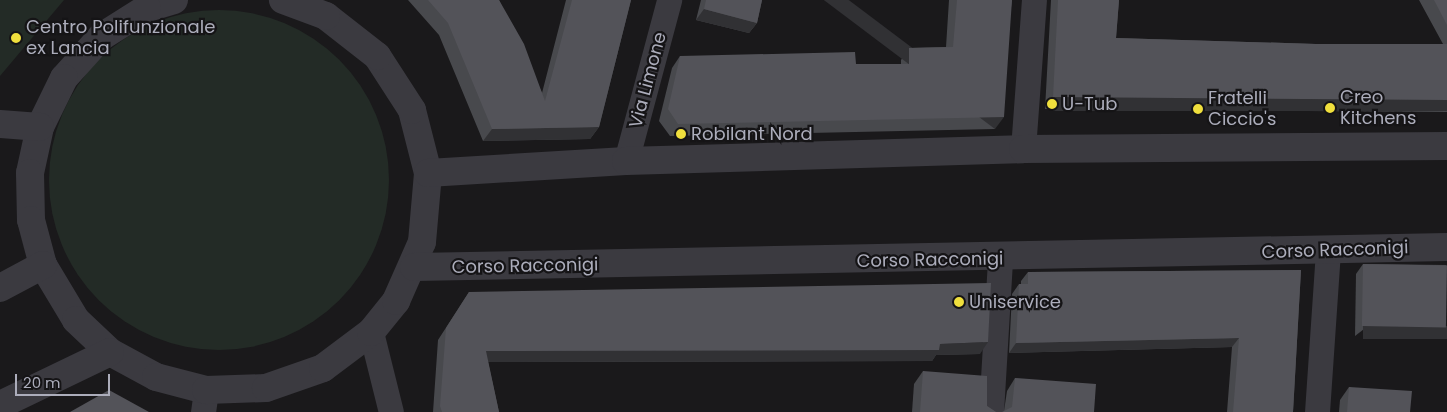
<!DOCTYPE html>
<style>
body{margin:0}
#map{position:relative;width:1447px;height:412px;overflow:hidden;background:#1a191b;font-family:Poppins,sans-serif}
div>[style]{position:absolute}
.green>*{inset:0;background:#232b26}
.round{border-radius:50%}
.minor>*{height:25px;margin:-12.5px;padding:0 12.5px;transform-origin:12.5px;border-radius:12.5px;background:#3b3a40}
.tertiary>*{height:28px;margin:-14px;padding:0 14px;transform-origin:14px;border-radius:14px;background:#3b3a40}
.wall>*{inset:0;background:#48494d}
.shaded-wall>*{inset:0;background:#313134;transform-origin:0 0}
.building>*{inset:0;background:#535359;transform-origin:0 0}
.dots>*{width:14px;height:14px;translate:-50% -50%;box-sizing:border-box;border:2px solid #151416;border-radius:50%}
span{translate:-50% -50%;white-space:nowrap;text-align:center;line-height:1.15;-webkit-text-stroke:4.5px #151416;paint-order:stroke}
.poi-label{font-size:18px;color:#acadbb}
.left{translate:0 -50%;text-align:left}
.street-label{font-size:18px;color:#acadbb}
.scale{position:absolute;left:15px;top:374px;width:95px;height:22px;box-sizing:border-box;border:2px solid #acadbb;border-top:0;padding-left:6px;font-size:15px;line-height:18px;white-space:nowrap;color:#acadbb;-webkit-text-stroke:4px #151416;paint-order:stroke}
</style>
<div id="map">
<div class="green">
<div style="clip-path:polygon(0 0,64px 0,0 76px)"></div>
<div class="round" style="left:49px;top:10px;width:340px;height:340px"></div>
</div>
<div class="minor">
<div style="left:1023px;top:149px;width:149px;rotate:-85.8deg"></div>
<div style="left:626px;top:161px;width:167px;rotate:-75deg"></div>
<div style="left:371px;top:332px;width:82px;rotate:76deg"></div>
<div style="left:203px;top:412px;width:22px;rotate:-82deg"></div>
<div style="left:991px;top:412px;width:153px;rotate:-86.6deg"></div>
<div style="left:1317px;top:412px;width:161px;rotate:-86.1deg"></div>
</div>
<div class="tertiary">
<div style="left:174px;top:0;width:28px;rotate:163deg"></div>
<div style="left:147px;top:8px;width:54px;rotate:147.8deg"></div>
<div style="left:101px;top:37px;width:55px;rotate:132.1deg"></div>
<div style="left:64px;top:78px;width:55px;rotate:116.1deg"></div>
<div style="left:40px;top:127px;width:47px;rotate:102.3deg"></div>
<div style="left:30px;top:173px;width:47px;rotate:88.8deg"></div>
<div style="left:31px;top:220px;width:47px;rotate:75.1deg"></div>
<div style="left:43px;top:265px;width:64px;rotate:59deg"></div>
<div style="left:76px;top:320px;width:47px;rotate:43.3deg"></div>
<div style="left:110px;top:352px;width:52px;rotate:28.5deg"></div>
<div style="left:156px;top:377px;width:52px;rotate:14.6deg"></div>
<div style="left:206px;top:390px;width:60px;rotate:-1.9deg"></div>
<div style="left:266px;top:388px;width:60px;rotate:-19.3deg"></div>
<div style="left:323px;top:368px;width:60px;rotate:-36.9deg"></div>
<div style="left:371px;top:332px;width:40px;rotate:-51deg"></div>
<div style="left:396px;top:301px;width:64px;rotate:-66.2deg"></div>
<div style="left:422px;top:242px;width:69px;rotate:-85deg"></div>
<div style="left:428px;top:173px;width:65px;rotate:-104.3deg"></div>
<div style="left:412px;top:110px;width:64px;rotate:-122.9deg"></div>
<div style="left:377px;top:56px;width:65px;rotate:-141.9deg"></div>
<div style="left:326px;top:16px;width:46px;rotate:-159.6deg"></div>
<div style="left:0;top:124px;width:40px;rotate:4.3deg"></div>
<div style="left:428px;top:173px;width:198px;rotate:-3.5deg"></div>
<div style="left:626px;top:161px;width:397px;rotate:-1.7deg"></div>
<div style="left:1023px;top:149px;width:424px;rotate:-0.4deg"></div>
<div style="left:414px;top:267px;width:1033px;rotate:-1.11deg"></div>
<div style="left:0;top:288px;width:49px;rotate:-28.1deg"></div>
<div style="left:0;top:405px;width:122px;rotate:-25.7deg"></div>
</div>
<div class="wall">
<div style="clip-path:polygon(408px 0,499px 0,542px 93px,566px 0,631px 0,599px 127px,590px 139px,483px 141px,439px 35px)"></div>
<div style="clip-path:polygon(701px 0,762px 0,757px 23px,749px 33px,696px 20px)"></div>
<div style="clip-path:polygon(949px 0,1012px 0,995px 129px,670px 136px,659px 121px,672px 68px,680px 56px,856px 64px,901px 64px,901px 60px,909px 48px,946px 47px)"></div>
<div style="clip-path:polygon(1051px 0,1119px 0,1116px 38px,1316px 44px,1443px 44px,1419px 0,1447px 0,1447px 112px,1045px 109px)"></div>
<div style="clip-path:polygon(1363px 264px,1447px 265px,1355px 336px,1356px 274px)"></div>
<div style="clip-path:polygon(1301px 270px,1293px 412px,1227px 412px,1232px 347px,1009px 353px,1012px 294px,1019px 284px,1021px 284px,1021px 281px,1028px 272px)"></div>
<div style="clip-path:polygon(469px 292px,980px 354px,936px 355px,932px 361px,488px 362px,499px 412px,433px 412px,438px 340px)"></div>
<div style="clip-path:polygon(923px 371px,987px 406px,996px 412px,912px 412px,914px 384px)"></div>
<div style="clip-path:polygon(1015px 378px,1094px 412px,1004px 411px,1007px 391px)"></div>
<div style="clip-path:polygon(1349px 387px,1410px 412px,1339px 412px,1340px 400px)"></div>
</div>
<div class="shaded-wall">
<div style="clip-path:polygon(704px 9px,757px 23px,749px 33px,696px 20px)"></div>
<div style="left:1053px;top:97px;width:394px;height:14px"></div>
<div style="left:1004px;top:117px;width:15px;height:326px;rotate:127deg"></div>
<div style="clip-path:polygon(599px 127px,590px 139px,483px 141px,492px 129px)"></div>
<div style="left:1363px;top:326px;width:84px;height:13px"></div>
<div style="clip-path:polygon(1239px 338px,1232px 347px,1009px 353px,1016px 343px)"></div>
<div style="clip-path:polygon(988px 342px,980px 354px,936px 355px,932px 361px,478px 362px,486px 351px,940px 344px)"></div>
</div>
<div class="building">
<div style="clip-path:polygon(428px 0,499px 0,524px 44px,545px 101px,572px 0,631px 0,599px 127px,492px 129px,448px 23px)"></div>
<div style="clip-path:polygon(706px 0,762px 0,757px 23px,704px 9px)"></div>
<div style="clip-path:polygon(957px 0,1012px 0,1004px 117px,678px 124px,668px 109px,680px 56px,855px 52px,856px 64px,909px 64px,909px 48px,953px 47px)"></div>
<div style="clip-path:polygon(1058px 0,1119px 0,1116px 38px,1316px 44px,1447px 44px,1447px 100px,1053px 97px)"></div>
<div style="clip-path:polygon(1434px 0,1447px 0,1447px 25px)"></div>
<div style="left:1363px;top:264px;width:84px;height:62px;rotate:1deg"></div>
<div style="clip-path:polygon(1301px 270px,1293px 412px,1233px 412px,1239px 338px,1016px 343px,1019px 284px,1028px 284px,1028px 272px)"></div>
<div style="clip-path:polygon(991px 283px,988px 342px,940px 344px,939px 350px,486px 351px,499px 412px,442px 412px,440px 406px,446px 328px,469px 292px)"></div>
<div style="clip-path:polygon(923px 371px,987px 376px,987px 406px,996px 412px,920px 412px)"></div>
<div style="clip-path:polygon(1015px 378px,1096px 384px,1094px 412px,1002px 412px,1012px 407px)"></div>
<div style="clip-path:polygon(1349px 387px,1412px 391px,1410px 412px,1347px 412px)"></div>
<div style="clip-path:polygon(109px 390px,149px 412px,70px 412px)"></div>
</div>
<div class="dots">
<div style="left:16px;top:38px;background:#f0df3d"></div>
<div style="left:1052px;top:104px;background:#f0df3d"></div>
<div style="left:1330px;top:108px;background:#f0df3d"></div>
<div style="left:1198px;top:109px;background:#f0df3d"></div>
<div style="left:681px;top:134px;background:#f0df3d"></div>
<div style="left:959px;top:302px;background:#f0df3d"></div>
</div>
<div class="poi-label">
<span class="left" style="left:26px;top:38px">Centro Polifunzionale<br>ex Lancia</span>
<span class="left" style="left:1340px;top:108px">Creo<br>Kitchens</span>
<span class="left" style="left:1208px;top:109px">Fratelli<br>Ciccio's</span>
<span class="left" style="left:1062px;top:104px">U-Tub</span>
<span class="left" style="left:691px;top:134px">Robilant Nord</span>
<span class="left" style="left:969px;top:302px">Uniservice</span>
</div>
<div class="street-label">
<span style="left:648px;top:80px;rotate:-75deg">Via Limone</span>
<span style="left:1335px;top:250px;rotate:-2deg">Corso Racconigi</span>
<span style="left:930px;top:260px;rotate:-1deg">Corso Racconigi</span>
<span style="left:525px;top:266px;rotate:-1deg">Corso Racconigi</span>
</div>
<div class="scale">20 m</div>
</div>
